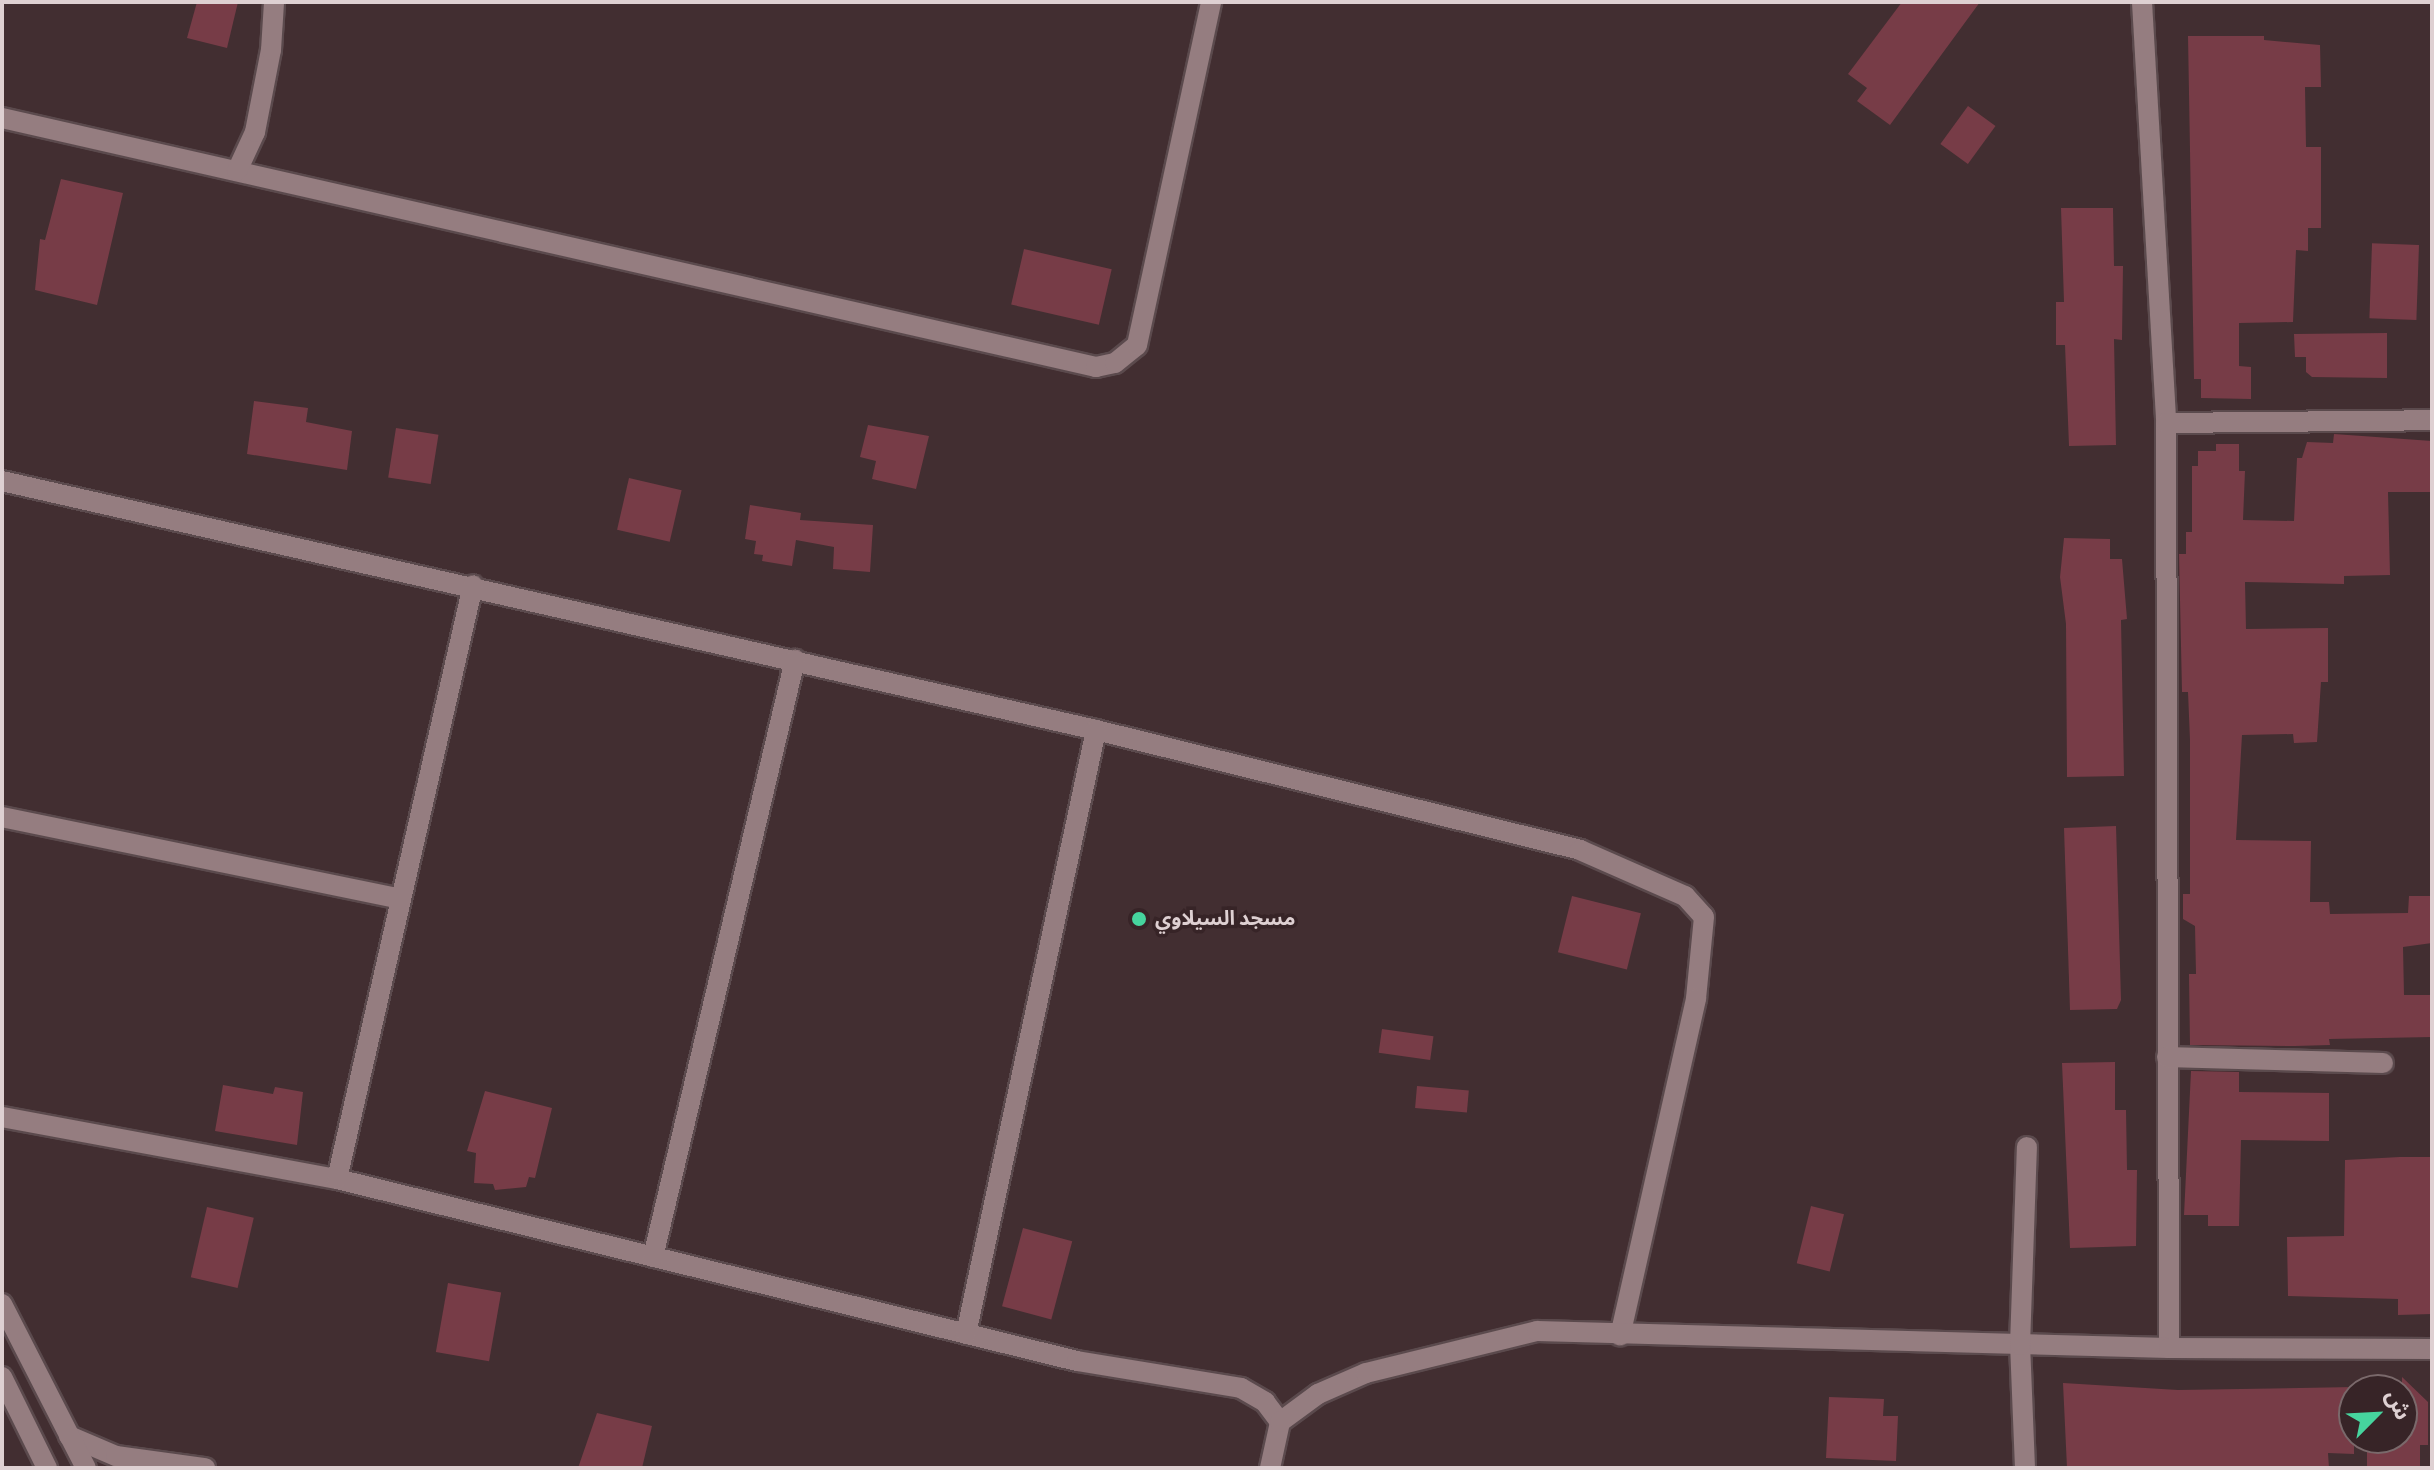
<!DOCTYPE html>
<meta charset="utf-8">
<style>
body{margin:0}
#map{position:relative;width:2434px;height:1470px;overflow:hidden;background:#422e31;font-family:"Source Sans 3","Noto Sans Arabic",sans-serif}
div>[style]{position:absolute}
.building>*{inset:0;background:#773c47;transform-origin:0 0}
.roads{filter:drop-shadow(2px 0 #5b4a4d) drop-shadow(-2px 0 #5b4a4d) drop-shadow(0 2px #5b4a4d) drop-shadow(0 -2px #5b4a4d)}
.minor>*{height:20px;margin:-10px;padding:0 10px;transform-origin:10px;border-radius:10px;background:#957d80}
.tertiary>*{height:20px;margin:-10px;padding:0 10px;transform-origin:10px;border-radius:10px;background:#957d80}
.dots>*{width:22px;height:22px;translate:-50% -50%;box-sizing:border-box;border:4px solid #372427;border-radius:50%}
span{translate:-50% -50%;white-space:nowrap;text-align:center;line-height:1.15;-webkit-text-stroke:7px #372427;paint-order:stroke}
.poi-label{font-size:20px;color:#ded0d2;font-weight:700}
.left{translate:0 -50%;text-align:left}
.frame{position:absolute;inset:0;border:4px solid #ded0d2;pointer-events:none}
.north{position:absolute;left:2338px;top:1374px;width:80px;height:80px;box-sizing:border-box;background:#372427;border:2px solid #7a696b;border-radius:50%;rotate:66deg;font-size:22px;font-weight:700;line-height:32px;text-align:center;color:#ded0d2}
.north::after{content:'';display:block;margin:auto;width:28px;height:36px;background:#46d49e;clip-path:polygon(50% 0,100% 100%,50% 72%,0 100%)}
</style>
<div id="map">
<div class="building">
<div style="clip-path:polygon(197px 2px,238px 2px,227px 48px,187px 38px)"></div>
<div style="clip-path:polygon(1902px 2px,1980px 2px,1890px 125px,1857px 101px,1867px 88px,1848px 74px)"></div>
<div style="clip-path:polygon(2188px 36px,2264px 36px,2264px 40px,2320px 45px,2321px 87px,2305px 87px,2306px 147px,2321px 147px,2321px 228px,2308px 228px,2308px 251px,2296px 250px,2293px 322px,2239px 323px,2239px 366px,2251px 367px,2251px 399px,2201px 398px,2201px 379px,2194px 379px)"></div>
<div style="left:1968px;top:106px;width:34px;height:47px;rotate:36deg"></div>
<div style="clip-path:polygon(61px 179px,123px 193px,97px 305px,35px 290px,40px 239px,45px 240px)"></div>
<div style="clip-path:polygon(2061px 208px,2113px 208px,2114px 266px,2123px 266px,2122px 340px,2114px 339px,2116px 445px,2069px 446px,2065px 345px,2056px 345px,2056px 302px,2064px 302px)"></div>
<div style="left:2419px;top:245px;width:75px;height:47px;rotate:92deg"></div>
<div style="left:1024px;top:249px;width:90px;height:57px;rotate:13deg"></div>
<div style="clip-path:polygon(2387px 333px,2387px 378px,2312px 377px,2306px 372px,2306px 357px,2295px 357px,2294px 334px)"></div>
<div style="clip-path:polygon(254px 401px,308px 408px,306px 422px,352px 431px,347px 470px,247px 454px)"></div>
<div style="clip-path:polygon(868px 425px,929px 436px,916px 489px,872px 479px,876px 461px,860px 457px)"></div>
<div style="left:396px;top:428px;width:43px;height:50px;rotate:9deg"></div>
<div style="clip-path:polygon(2334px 434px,2432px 441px,2432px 492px,2388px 492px,2390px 575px,2344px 576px,2344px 584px,2245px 582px,2246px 629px,2328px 628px,2328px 682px,2321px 682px,2317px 742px,2294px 743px,2293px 734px,2242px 735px,2236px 840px,2311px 841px,2310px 902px,2329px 902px,2330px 914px,2408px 913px,2409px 896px,2432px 896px,2432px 943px,2403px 947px,2404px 995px,2432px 995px,2432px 1037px,2329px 1039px,2330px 1045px,2295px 1046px,2190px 1045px,2189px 974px,2196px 974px,2195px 926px,2183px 919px,2183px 894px,2190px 894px,2190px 740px,2188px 692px,2182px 692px,2179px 554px,2186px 554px,2186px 532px,2192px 532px,2192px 466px,2198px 466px,2198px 451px,2216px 451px,2216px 444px,2239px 444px,2239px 471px,2245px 471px,2243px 520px,2294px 521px,2297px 458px,2302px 458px,2307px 442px,2333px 443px)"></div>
<div style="left:629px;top:478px;width:54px;height:53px;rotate:13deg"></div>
<div style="clip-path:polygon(750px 505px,801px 513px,800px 520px,873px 525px,870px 572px,833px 569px,834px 547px,796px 540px,792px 566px,762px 561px,763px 555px,754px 554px,756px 541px,745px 539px)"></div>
<div style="clip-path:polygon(2064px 538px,2110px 539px,2110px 559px,2122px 559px,2127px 619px,2121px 620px,2124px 776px,2067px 777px,2066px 624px,2060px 577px)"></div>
<div style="clip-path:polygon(2116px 826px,2121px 1000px,2117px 1009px,2070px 1010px,2064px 828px)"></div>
<div style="left:1572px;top:896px;width:71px;height:58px;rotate:14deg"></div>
<div style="left:1382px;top:1029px;width:52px;height:24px;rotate:8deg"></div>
<div style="clip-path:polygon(2115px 1062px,2115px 1110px,2126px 1110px,2127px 1170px,2137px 1170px,2136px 1246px,2070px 1248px,2062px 1063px)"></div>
<div style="clip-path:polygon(2191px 1071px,2239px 1072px,2239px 1092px,2329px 1093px,2329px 1141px,2241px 1140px,2239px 1226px,2208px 1226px,2208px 1215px,2184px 1215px)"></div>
<div style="clip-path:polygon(223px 1085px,273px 1094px,275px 1087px,303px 1092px,297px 1145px,215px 1131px)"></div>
<div style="left:1417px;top:1086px;width:52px;height:22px;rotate:5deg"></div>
<div style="clip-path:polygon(485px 1091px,552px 1108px,535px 1178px,529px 1177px,526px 1187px,495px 1190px,493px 1184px,474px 1183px,476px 1153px,467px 1151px)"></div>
<div style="clip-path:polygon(2400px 1157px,2432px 1157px,2432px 1314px,2398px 1315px,2398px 1299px,2288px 1296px,2287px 1237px,2344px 1236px,2345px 1160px)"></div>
<div style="left:1811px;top:1206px;width:34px;height:59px;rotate:14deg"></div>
<div style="left:207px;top:1207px;width:48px;height:72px;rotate:13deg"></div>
<div style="left:1023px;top:1228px;width:51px;height:81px;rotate:15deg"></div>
<div style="left:448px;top:1283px;width:54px;height:70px;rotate:10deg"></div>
<div style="clip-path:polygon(2402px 1377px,2428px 1402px,2428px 1445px,2420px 1445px,2420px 1468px,2367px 1468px,2367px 1438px,2402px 1438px)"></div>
<div style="clip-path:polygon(2063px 1383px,2178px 1390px,2354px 1387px,2354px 1454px,2328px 1453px,2329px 1468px,2067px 1468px)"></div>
<div style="clip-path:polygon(1829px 1397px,1884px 1399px,1883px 1416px,1898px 1416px,1896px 1461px,1826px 1458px)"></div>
<div style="clip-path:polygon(597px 1413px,652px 1426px,642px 1468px,578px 1468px)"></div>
</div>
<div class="roads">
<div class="minor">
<div style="left:2142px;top:2px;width:422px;rotate:86.7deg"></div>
<div style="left:2166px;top:423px;width:925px;rotate:89.81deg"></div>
<div style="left:2px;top:118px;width:1122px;rotate:12.82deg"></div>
<div style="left:1096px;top:367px;width:19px;rotate:-12deg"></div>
<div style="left:1115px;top:363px;width:28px;rotate:-39deg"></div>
<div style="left:1137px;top:345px;width:351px;rotate:-77.8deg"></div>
<div style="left:237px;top:171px;width:43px;rotate:-65.2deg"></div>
<div style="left:255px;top:132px;width:84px;rotate:-79deg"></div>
<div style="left:271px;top:50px;width:48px;rotate:-86.4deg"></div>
<div style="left:2166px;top:423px;width:266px;rotate:-0.6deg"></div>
<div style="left:2px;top:481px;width:1122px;rotate:12.82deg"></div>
<div style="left:1096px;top:730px;width:499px;rotate:13.9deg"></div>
<div style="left:1580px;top:850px;width:115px;rotate:23.7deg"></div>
<div style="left:1685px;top:896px;width:28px;rotate:48deg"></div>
<div style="left:1704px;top:917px;width:82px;rotate:95.6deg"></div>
<div style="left:1696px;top:999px;width:345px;rotate:102.7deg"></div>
<div style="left:2px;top:817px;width:407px;rotate:11.6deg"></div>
<div style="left:2167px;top:1057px;width:216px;rotate:1.6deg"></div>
<div style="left:2px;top:1117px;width:341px;rotate:10.5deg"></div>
<div style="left:337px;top:1179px;width:762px;rotate:13.82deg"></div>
<div style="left:1077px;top:1361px;width:166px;rotate:9.3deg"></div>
<div style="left:1241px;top:1388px;width:28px;rotate:30deg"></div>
<div style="left:1265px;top:1402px;width:25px;rotate:53deg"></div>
<div style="left:337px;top:1179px;width:609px;rotate:-77.1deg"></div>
<div style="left:653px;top:1257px;width:614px;rotate:-76.62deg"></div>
<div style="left:966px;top:1334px;width:618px;rotate:-77.85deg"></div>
<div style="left:69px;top:1436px;width:51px;rotate:23.1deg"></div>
<div style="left:116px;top:1456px;width:90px;rotate:7.7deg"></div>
<div style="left:1270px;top:1468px;width:47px;rotate:-77.7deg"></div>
<div style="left:1280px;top:1422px;width:47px;rotate:-36.4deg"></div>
<div style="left:1318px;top:1394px;width:52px;rotate:-23.6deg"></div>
<div style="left:1366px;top:1373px;width:176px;rotate:-13.8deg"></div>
<div style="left:1537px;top:1331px;width:632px;rotate:1.54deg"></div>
<div style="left:2169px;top:1348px;width:263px;rotate:0.2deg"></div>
<div style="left:2025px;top:1468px;width:123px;rotate:-92.3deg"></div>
<div style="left:2020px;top:1345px;width:198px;rotate:-88deg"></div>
</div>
<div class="tertiary">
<div style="left:2px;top:1304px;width:184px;rotate:62.9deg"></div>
<div style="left:2px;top:1377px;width:102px;rotate:63.7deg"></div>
</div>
</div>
<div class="dots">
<div style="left:1139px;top:919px;background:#46d49e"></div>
</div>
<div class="poi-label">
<span class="left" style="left:1155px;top:919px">مسجد السيلاوي</span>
</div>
<div class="frame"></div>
<div class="north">ش</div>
</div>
